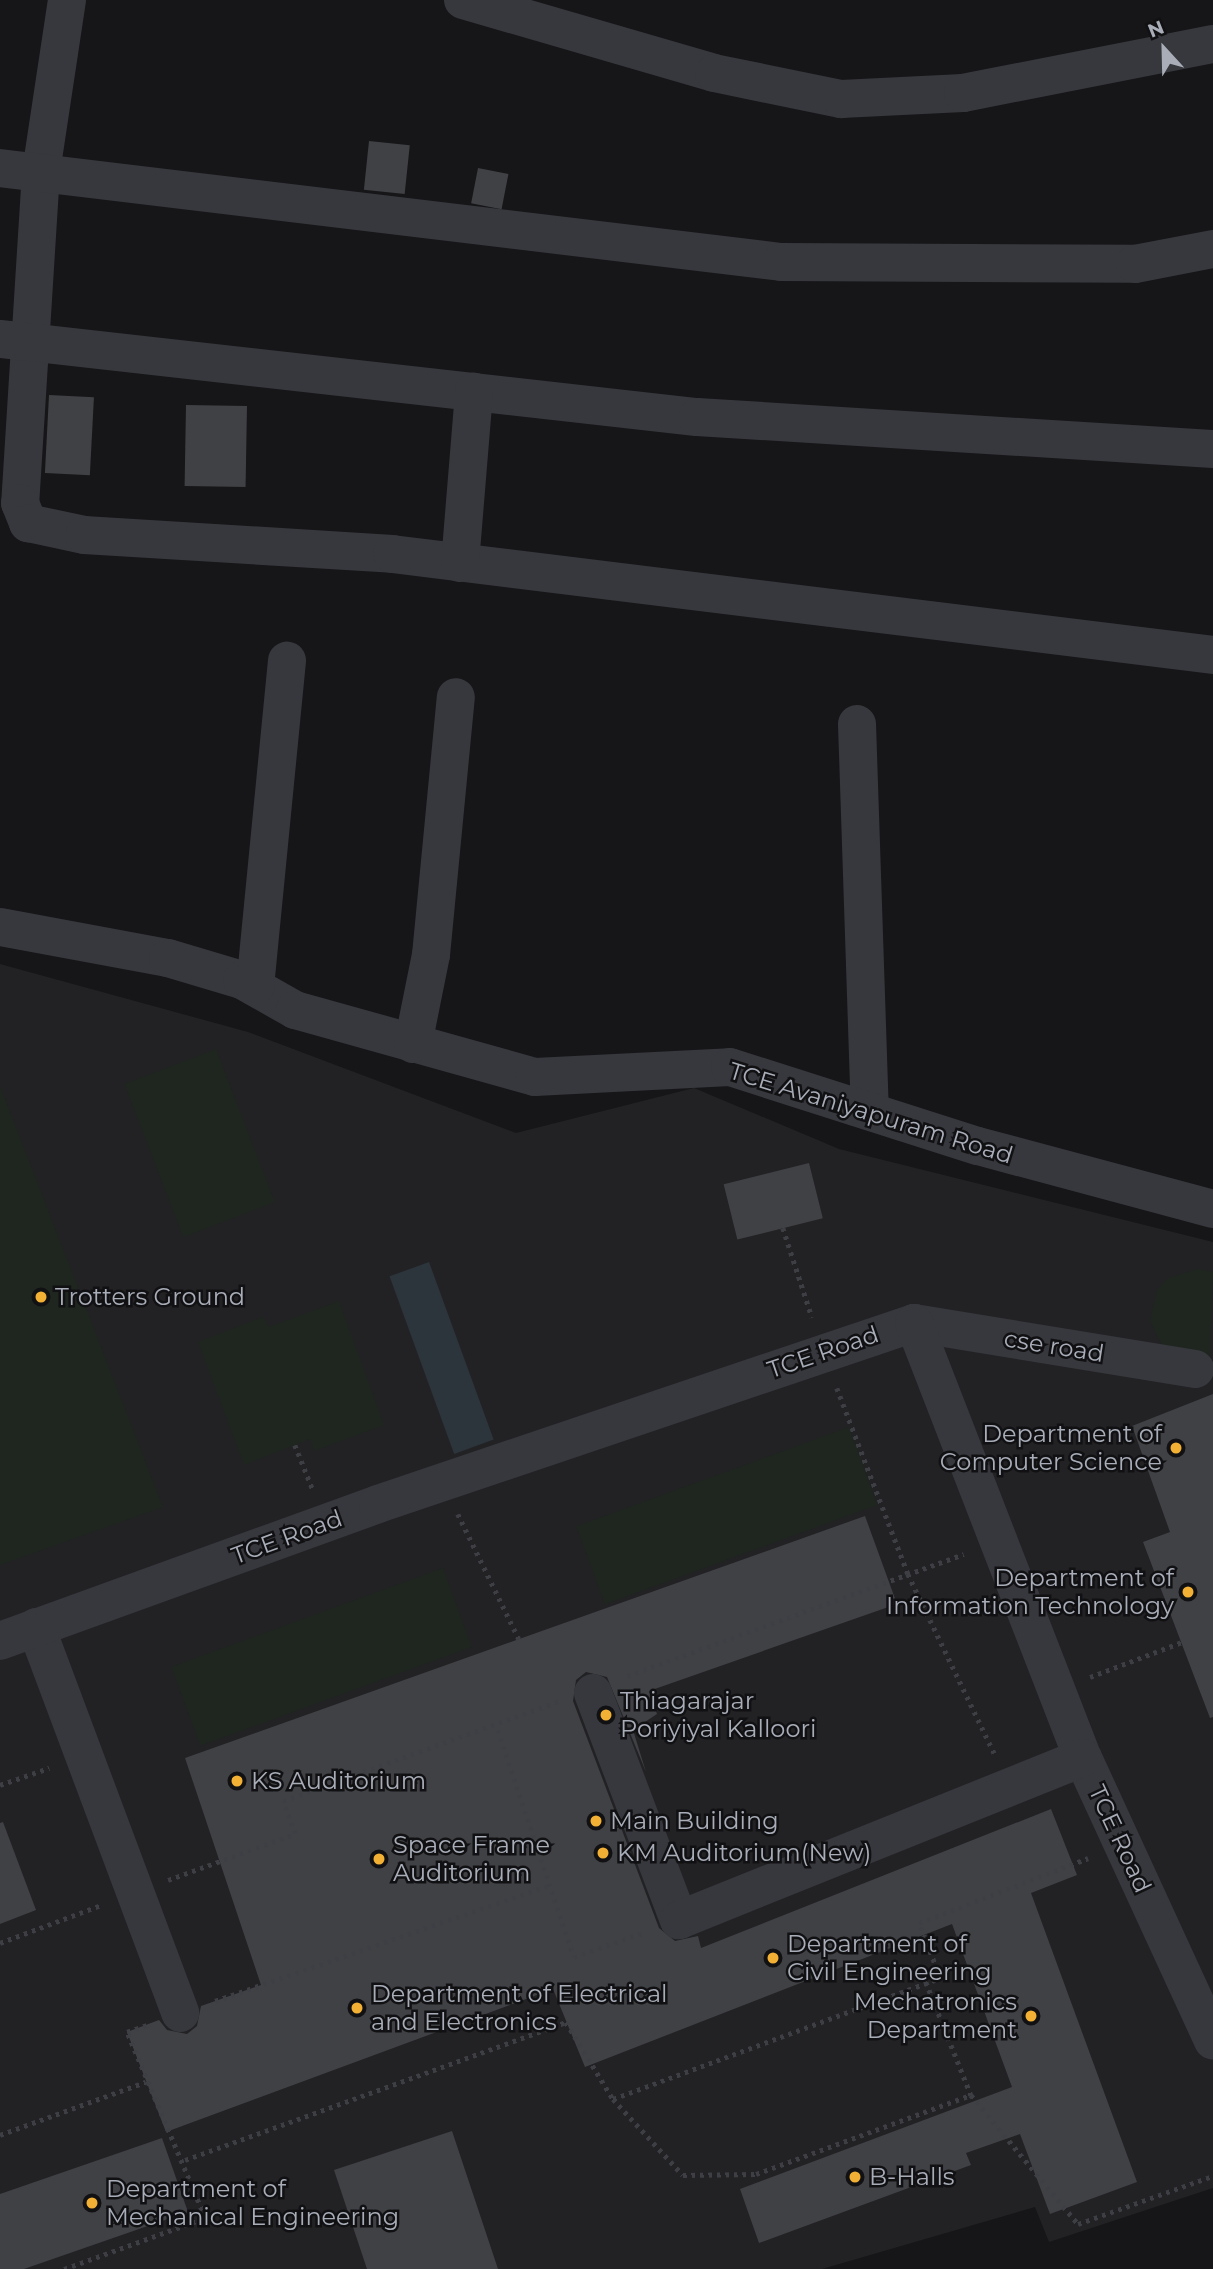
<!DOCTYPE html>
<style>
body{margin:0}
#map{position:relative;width:1213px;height:2269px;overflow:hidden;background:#161618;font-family:Montserrat,sans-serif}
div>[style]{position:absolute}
.built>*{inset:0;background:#222225}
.green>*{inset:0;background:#1e261f;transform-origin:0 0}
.water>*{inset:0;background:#2c353c;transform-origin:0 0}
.building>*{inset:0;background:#404145;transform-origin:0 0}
.path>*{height:4.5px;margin-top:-2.25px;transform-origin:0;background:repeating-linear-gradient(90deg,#3d3f44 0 3.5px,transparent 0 8.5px)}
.minor>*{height:38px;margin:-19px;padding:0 19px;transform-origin:19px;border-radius:19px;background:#37383d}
.dots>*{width:19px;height:19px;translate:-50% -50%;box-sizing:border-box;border:4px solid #111113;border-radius:50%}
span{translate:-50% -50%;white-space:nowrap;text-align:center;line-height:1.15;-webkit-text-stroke:5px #111113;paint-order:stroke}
.street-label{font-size:24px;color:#a8adb8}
.poi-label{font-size:24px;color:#a8adb8}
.left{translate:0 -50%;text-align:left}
.right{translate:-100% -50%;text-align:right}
.north{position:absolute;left:1129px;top:14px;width:70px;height:70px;-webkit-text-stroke:5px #111113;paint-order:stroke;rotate:338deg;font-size:19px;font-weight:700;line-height:28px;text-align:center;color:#a8adb8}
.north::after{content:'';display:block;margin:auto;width:24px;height:32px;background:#a8adb8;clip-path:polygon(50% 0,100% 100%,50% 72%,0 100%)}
</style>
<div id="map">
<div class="built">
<div style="clip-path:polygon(0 964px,248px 1032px,516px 1133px,694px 1088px,839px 1149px,1213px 1242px,1213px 2188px,1049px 2242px,1035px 2207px,822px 2269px,0 2269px)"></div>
</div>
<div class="green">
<div style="left:216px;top:1049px;width:164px;height:98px;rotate:69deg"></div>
<div style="clip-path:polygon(0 1086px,163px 1507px,0 1565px)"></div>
<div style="clip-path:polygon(1197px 1269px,1213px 1272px,1210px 1359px,1164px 1349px,1150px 1321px,1157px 1290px,1168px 1278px)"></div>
<div style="clip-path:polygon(339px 1301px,384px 1425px,314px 1451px,310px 1439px,244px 1465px,198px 1342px,263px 1317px,269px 1327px)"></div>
<div style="left:849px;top:1427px;width:83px;height:290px;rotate:70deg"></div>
<div style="left:443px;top:1568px;width:84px;height:289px;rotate:70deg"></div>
</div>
<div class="water">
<div style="left:429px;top:1262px;width:189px;height:42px;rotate:70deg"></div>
</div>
<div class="building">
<div style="left:369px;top:141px;width:41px;height:49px;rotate:6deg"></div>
<div style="left:478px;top:168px;width:31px;height:36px;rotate:11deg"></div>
<div style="left:49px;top:395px;width:45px;height:78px;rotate:3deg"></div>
<div style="left:186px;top:405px;width:61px;height:81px;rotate:1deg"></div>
<div style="left:809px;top:1163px;width:57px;height:88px;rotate:76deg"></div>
<div style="clip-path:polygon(1213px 1394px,1213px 1717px,1210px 1718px,1143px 1542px,1170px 1532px,1132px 1426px)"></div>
<div style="clip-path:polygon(865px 1516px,897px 1604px,649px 1691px,657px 1714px,633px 1730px,646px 1772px,607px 1677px,586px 1672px,576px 1680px,573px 1701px,659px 1928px,675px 1941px,698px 1936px,701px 1948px,1051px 1809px,1077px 1875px,1031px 1893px,1137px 2182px,1050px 2214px,1020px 2134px,966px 2153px,971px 2165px,759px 2243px,740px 2189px,1012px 2087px,952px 1924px,585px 2067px,553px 1989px,166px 2132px,127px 2032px,159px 2020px,167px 2030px,187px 2034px,197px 2026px,201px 2006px,261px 1985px,185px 1758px)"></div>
<div style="clip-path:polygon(3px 1822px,36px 1910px,0 1924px,0 1823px)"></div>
<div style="clip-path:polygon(452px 2131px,498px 2269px,367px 2269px,334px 2170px)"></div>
<div style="clip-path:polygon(162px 2138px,188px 2212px,24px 2269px,0 2269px,0 2194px)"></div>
</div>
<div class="path">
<div style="left:783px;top:1228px;width:94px;rotate:72deg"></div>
<div style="left:837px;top:1388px;width:199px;rotate:69.1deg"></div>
<div style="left:908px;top:1574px;width:199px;rotate:64.3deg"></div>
<div style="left:295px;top:1445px;width:48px;rotate:68.2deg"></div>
<div style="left:458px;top:1514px;width:139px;rotate:64deg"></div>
<div style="left:627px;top:1676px;width:358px;rotate:-19.9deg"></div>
<div style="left:1090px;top:1677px;width:98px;rotate:-20.8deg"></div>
<div style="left:498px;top:1730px;width:239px;rotate:71.5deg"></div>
<div style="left:574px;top:1957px;width:75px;rotate:-19.4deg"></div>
<div style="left:0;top:1785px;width:52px;rotate:-19.1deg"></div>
<div style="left:168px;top:1880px;width:135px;rotate:-19.9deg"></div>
<div style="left:295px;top:1834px;width:35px;rotate:-110deg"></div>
<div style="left:283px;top:1801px;width:294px;rotate:-19.9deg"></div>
<div style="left:0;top:1943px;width:108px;rotate:-20.6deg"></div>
<div style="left:926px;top:1982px;width:122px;rotate:68.3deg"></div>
<div style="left:971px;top:2095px;width:168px;rotate:50.3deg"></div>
<div style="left:1078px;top:2224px;width:143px;rotate:-19.6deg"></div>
<div style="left:215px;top:2001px;width:355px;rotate:-19.1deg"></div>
<div style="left:613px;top:2099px;width:349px;rotate:-20.3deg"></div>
<div style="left:940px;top:1978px;width:59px;rotate:-110.9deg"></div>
<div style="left:919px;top:1923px;width:181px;rotate:-21deg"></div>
<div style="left:0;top:2135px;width:155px;rotate:-20deg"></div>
<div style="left:185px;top:2160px;width:405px;rotate:-19.9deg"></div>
<div style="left:566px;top:2022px;width:90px;rotate:58.6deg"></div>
<div style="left:613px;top:2099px;width:103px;rotate:47.4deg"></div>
<div style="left:683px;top:2175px;width:73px;rotate:-0.8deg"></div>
<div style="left:756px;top:2174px;width:229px;rotate:-20.2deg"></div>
<div style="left:64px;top:2269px;width:150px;rotate:-19.9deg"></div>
<div style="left:205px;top:2218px;width:202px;rotate:-112.8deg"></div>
<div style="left:127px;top:2032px;width:21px;rotate:-19deg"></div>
</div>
<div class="minor">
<div style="left:67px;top:0;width:174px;rotate:98.6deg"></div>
<div style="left:41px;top:172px;width:332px;rotate:93.6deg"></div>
<div style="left:20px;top:503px;width:22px;rotate:68deg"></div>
<div style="left:28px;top:523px;width:57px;rotate:12.1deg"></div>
<div style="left:84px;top:535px;width:309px;rotate:3.5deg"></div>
<div style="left:392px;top:554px;width:827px;rotate:7.01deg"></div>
<div style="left:463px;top:0;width:261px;rotate:16.2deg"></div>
<div style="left:714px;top:73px;width:130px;rotate:11.6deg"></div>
<div style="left:841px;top:99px;width:122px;rotate:-2.8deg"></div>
<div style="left:963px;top:93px;width:255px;rotate:-11.1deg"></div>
<div style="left:0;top:168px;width:787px;rotate:6.86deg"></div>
<div style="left:781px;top:262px;width:354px;rotate:0.3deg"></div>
<div style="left:1135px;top:264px;width:79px;rotate:-10.9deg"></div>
<div style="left:0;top:339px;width:701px;rotate:6.39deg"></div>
<div style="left:697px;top:417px;width:517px;rotate:3.55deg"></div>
<div style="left:460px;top:563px;width:172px;rotate:-85.3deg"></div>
<div style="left:857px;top:724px;width:387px;rotate:88.1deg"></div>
<div style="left:0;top:927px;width:171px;rotate:10.5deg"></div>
<div style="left:168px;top:958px;width:77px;rotate:16.6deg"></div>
<div style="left:242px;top:980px;width:61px;rotate:29.5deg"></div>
<div style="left:295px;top:1010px;width:249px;rotate:15.6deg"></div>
<div style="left:535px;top:1077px;width:195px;rotate:-2.9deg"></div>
<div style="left:730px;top:1067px;width:260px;rotate:17.7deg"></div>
<div style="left:978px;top:1146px;width:243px;rotate:15deg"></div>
<div style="left:255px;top:987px;width:328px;rotate:-84.4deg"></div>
<div style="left:413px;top:1044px;width:91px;rotate:-78.6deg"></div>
<div style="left:431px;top:955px;width:259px;rotate:-84.5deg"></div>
<div style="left:914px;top:1323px;width:285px;rotate:9.3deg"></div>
<div style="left:36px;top:1627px;width:412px;rotate:69.5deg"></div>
<div style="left:0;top:1641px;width:402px;rotate:-19.9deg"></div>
<div style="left:378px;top:1504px;width:566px;rotate:-18.66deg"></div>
<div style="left:914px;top:1323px;width:467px;rotate:68.8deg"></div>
<div style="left:1083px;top:1758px;width:311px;rotate:65.3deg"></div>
<div style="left:593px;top:1693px;width:243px;rotate:69.3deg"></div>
<div style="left:679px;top:1920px;width:435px;rotate:-21.9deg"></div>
</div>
<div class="dots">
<div style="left:41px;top:1297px;background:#f2b134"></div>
<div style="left:1176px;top:1448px;background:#f2b134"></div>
<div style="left:1188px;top:1592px;background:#f2b134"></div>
<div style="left:606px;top:1715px;background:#f2b134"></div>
<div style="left:237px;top:1781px;background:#f2b134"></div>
<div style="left:596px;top:1821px;background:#f2b134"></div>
<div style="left:603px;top:1853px;background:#f2b134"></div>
<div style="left:379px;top:1859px;background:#f2b134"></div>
<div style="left:773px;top:1958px;background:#f2b134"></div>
<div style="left:357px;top:2008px;background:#f2b134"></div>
<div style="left:1031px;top:2016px;background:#f2b134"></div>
<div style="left:855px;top:2177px;background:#f2b134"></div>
<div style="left:92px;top:2203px;background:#f2b134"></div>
</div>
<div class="street-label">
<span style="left:871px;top:1113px;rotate:17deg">TCE Avaniyapuram Road</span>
<span style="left:1054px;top:1346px;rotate:9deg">cse road</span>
<span style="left:823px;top:1352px;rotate:-19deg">TCE Road</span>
<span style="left:287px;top:1537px;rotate:-20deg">TCE Road</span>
<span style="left:1120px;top:1839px;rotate:65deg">TCE Road</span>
</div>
<div class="poi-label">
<span class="left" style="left:55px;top:1297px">Trotters Ground</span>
<span class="right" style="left:1162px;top:1448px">Department of<br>Computer Science</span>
<span class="right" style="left:1174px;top:1592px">Department of<br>Information Technology</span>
<span class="left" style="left:620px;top:1715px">Thiagarajar<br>Poriyiyal Kalloori</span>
<span class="left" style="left:251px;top:1781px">KS Auditorium</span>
<span class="left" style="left:610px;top:1821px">Main Building</span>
<span class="left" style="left:393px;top:1859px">Space Frame<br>Auditorium</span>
<span class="left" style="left:617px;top:1853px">KM Auditorium(New)</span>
<span class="left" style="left:787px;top:1958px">Department of<br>Civil Engineering</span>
<span class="left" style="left:371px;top:2008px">Department of Electrical<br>and Electronics</span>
<span class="right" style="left:1017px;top:2016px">Mechatronics<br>Department</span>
<span class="left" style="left:869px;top:2177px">B-Halls</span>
<span class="left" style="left:106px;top:2203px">Department of<br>Mechanical Engineering</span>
</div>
<div class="north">N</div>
</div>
